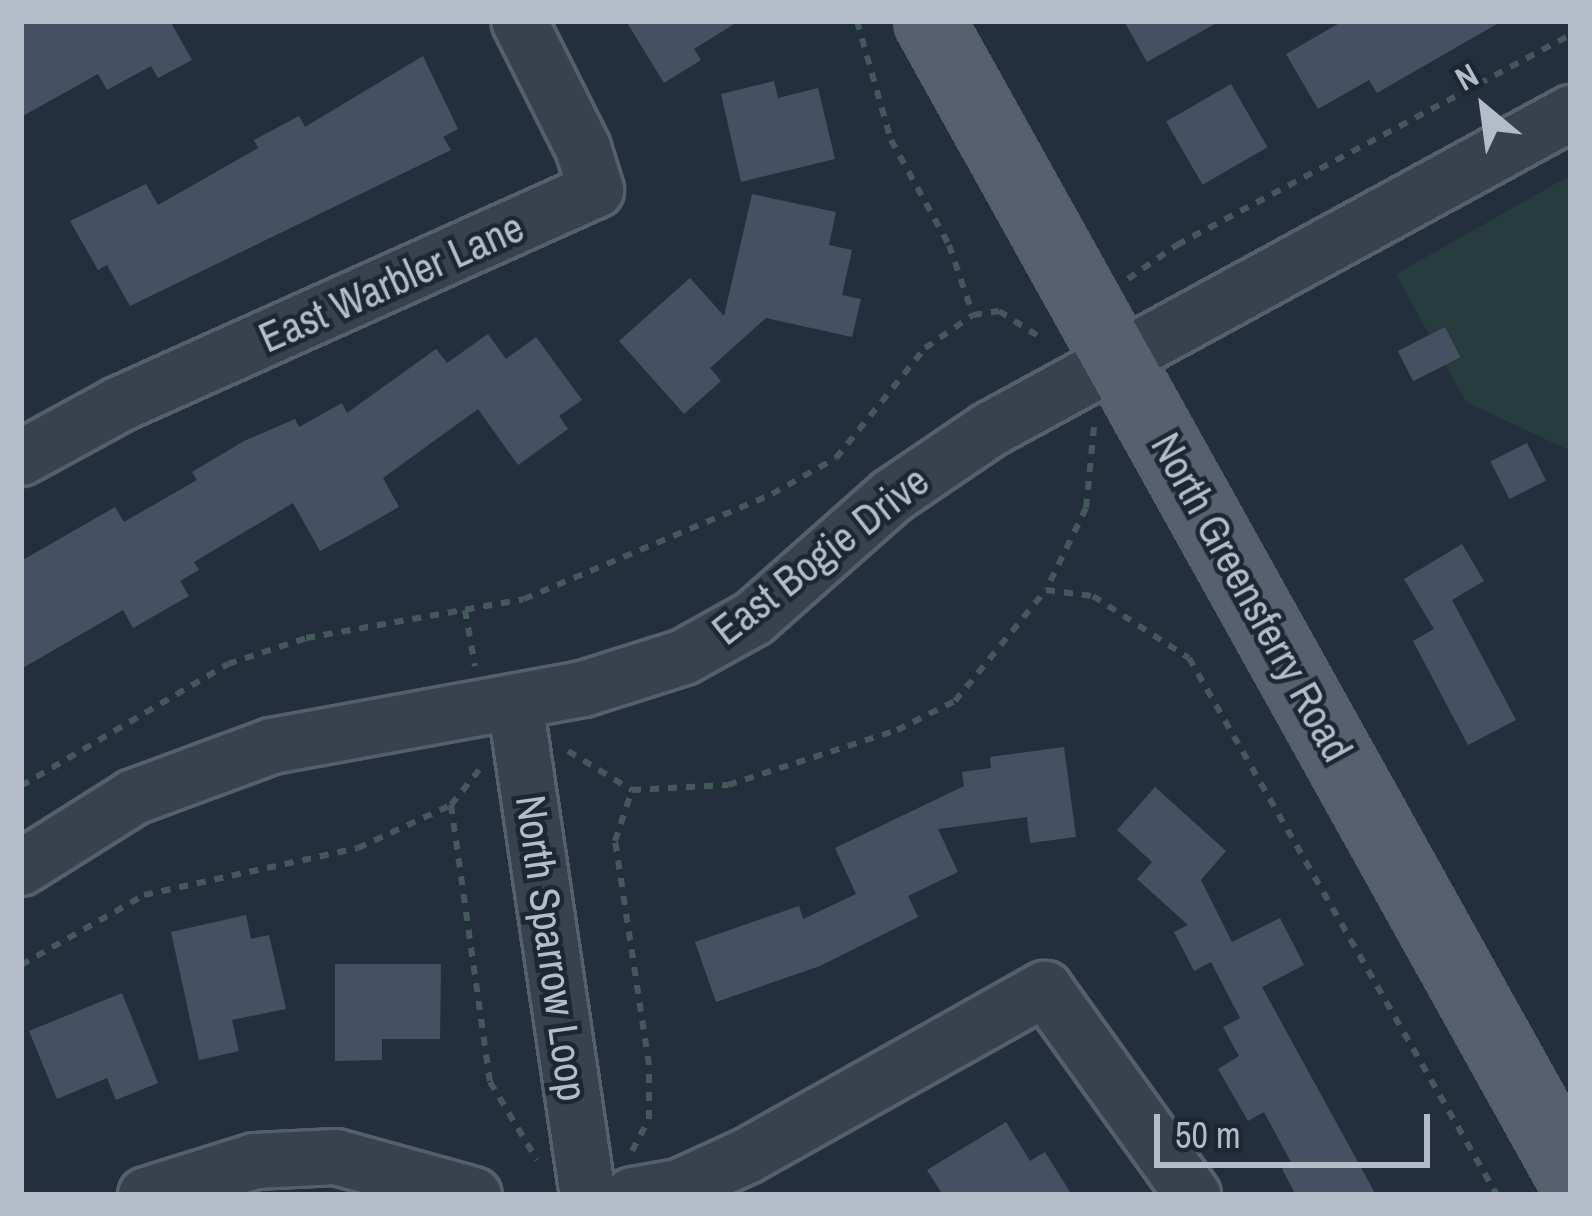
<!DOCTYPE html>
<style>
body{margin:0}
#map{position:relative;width:1592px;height:1216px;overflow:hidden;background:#242f3e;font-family:"Archivo Narrow",sans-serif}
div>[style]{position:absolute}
.green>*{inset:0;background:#263c3f}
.building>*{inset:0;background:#455162;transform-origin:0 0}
.path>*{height:6px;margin-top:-3px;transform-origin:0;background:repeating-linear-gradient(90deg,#44595c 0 9px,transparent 0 18px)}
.roads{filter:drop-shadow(3px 0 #565f6c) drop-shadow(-3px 0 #565f6c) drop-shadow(0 3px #565f6c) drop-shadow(0 -3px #565f6c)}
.minor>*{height:54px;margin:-27px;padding:0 27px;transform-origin:27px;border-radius:27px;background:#38414e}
.major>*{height:66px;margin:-33px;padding:0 33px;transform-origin:33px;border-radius:33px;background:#56606e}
span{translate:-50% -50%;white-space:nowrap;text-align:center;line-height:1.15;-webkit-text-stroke:9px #1d2633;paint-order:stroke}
.street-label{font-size:42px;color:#b4bcc9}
.frame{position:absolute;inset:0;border:24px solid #b4bcc9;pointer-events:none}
.north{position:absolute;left:1424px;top:48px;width:120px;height:120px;-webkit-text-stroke:9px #1d2633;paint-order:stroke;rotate:331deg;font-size:33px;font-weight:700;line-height:48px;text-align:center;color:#b4bcc9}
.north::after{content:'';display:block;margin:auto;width:42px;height:54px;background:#b4bcc9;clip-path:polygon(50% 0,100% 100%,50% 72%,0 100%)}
.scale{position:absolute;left:1154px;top:1114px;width:276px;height:54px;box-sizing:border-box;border:6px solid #b4bcc9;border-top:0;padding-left:15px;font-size:36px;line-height:42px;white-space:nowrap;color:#b4bcc9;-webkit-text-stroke:9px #1d2633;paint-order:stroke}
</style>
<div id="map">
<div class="green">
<div style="clip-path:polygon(1571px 175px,1571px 451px,1466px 402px,1396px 274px)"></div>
</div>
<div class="building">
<div style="clip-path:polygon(21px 21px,170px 21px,192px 60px,158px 78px,151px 66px,107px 90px,98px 74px,21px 117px)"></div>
<div style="clip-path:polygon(626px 21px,739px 21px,694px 49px,701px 60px,664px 83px)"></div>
<div style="clip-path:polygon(1124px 21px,1220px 21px,1147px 62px)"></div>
<div style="clip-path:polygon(1343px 21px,1502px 21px,1377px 93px,1369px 80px,1318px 109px,1286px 54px)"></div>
<div style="clip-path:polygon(423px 56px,458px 129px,443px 137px,451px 150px,130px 306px,107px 265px,98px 270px,70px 221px,146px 184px,158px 205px,258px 148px,254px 140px,299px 116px,305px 127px)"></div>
<div style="clip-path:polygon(774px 81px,778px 98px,818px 88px,835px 159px,741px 182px,721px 94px)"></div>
<div style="left:1231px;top:84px;width:73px;height:75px;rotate:60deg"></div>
<div style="clip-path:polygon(752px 194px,836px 212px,829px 245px,852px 250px,842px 295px,861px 299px,852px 337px,766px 318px,710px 368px,721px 381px,684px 414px,619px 341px,690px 278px,724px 316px)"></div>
<div style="left:1445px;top:327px;width:34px;height:53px;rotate:63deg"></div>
<div style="clip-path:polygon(488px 334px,506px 359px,536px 337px,582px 400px,559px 416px,568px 429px,518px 465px,478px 409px,383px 478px,399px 507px,348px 536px,320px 551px,293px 503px,194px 562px,199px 570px,180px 581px,189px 596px,133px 628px,123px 610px,21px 669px,21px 561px,115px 507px,124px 522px,197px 480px,192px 472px,244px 441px,295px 419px,299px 427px,342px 403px,347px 413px,436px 349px,447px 363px)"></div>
<div style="left:1527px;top:443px;width:42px;height:41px;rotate:63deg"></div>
<div style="clip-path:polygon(1462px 544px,1484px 581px,1452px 600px,1516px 720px,1468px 745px,1413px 641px,1434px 629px,1404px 579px)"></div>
<div style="clip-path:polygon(1064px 747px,1076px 837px,1030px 843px,1027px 817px,938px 829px,958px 872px,908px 896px,918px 917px,820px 966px,716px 1002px,695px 942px,799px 906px,803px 919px,856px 894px,835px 848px,964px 786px,962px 772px,991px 768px,990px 757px)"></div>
<div style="clip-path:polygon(1155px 787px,1226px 851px,1201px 880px,1232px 942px,1280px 918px,1304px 965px,1262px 987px,1376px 1195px,1296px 1195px,1282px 1169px,1292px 1164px,1264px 1112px,1248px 1121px,1218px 1069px,1239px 1056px,1223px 1027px,1240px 1018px,1211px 962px,1194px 971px,1174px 932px,1188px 925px,1137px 879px,1152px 862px,1117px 830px)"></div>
<div style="clip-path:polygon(246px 915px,251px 939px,269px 935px,286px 1009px,232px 1020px,239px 1051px,199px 1060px,171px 932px)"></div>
<div style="clip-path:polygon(335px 964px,441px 964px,440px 1039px,382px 1039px,382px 1060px,335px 1061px)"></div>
<div style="clip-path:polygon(122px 993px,158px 1083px,116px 1100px,107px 1078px,57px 1099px,29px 1031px)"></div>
<div style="clip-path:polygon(1006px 1122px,1030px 1161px,1045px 1152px,1072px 1195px,943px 1195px,927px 1170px)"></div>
</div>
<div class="path">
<div style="left:857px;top:21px;width:124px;rotate:74.1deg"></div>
<div style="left:891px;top:140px;width:120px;rotate:61.1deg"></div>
<div style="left:949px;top:245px;width:74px;rotate:71.1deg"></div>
<div style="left:973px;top:315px;width:26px;rotate:-9deg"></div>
<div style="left:999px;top:311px;width:52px;rotate:32.5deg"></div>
<div style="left:1128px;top:279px;width:60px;rotate:-34.8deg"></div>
<div style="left:1177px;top:245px;width:446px;rotate:-28.1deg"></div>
<div style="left:1094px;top:427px;width:81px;rotate:95.6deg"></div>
<div style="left:1086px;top:508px;width:91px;rotate:116deg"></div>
<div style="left:1046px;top:590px;width:47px;rotate:7.3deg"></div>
<div style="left:1093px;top:596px;width:114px;rotate:32.9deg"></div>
<div style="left:1189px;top:658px;width:619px;rotate:60.16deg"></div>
<div style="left:465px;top:610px;width:57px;rotate:79.9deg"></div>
<div style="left:568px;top:751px;width:75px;rotate:31.4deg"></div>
<div style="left:21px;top:786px;width:240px;rotate:-30.5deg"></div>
<div style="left:228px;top:664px;width:82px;rotate:-18.4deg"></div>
<div style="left:306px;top:638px;width:221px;rotate:-10.1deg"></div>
<div style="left:524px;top:599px;width:269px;rotate:-22.9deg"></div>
<div style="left:772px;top:494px;width:73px;rotate:-29.4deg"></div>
<div style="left:836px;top:458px;width:141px;rotate:-51deg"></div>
<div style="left:925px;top:348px;width:58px;rotate:-34.5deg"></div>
<div style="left:451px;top:805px;width:45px;rotate:-51.3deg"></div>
<div style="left:21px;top:965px;width:142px;rotate:-29.6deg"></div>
<div style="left:144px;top:895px;width:219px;rotate:-12.4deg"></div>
<div style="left:358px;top:848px;width:102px;rotate:-24.8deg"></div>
<div style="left:451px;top:805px;width:280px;rotate:82deg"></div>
<div style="left:490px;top:1082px;width:91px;rotate:58.9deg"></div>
<div style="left:632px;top:1151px;width:36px;rotate:-62deg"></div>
<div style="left:649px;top:1119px;width:54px;rotate:-90deg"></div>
<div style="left:649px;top:1065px;width:227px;rotate:-98.6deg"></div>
<div style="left:615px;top:841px;width:54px;rotate:-71.6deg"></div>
<div style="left:632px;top:790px;width:96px;rotate:-3deg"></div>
<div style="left:728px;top:785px;width:178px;rotate:-18deg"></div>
<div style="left:897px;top:730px;width:65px;rotate:-26.6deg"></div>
<div style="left:955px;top:701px;width:144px;rotate:-50.7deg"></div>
</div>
<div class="roads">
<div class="minor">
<div style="left:21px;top:458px;width:113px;rotate:-28.6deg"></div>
<div style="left:120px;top:404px;width:522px;rotate:-24.21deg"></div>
<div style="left:596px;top:190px;width:44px;rotate:-107.2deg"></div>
<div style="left:583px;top:148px;width:142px;rotate:-116.7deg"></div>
<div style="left:515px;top:702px;width:498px;rotate:81.6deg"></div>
<div style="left:21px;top:868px;width:133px;rotate:-32.1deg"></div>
<div style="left:134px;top:797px;width:147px;rotate:-20.3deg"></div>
<div style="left:272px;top:746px;width:316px;rotate:-10.4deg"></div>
<div style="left:583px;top:689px;width:106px;rotate:-17.6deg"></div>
<div style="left:684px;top:657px;width:80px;rotate:-29.1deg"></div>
<div style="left:754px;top:618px;width:184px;rotate:-41.5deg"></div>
<div style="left:892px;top:496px;width:117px;rotate:-34.2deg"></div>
<div style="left:989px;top:430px;width:663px;rotate:-28.58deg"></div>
<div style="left:146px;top:1195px;width:114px;rotate:-17.3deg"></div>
<div style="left:255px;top:1161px;width:81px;rotate:-2.8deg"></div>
<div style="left:336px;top:1157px;width:143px;rotate:15.4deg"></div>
<div style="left:632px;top:1195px;width:48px;rotate:-9.7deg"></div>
<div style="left:679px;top:1187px;width:75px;rotate:-24.5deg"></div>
<div style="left:747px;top:1156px;width:342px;rotate:-29.3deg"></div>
<div style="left:1045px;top:989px;width:254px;rotate:54.3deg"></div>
</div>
<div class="major">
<div style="left:929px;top:21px;width:1321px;rotate:60.91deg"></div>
</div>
</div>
<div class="street-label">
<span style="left:391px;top:282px;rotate:-24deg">East Warbler Lane</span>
<span style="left:820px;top:555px;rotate:-38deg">East Bogie Drive</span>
<span style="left:1252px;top:597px;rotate:61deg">North Greensferry Road</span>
<span style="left:552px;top:948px;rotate:82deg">North Sparrow Loop</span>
</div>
<div class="frame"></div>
<div class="north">N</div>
<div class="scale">50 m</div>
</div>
